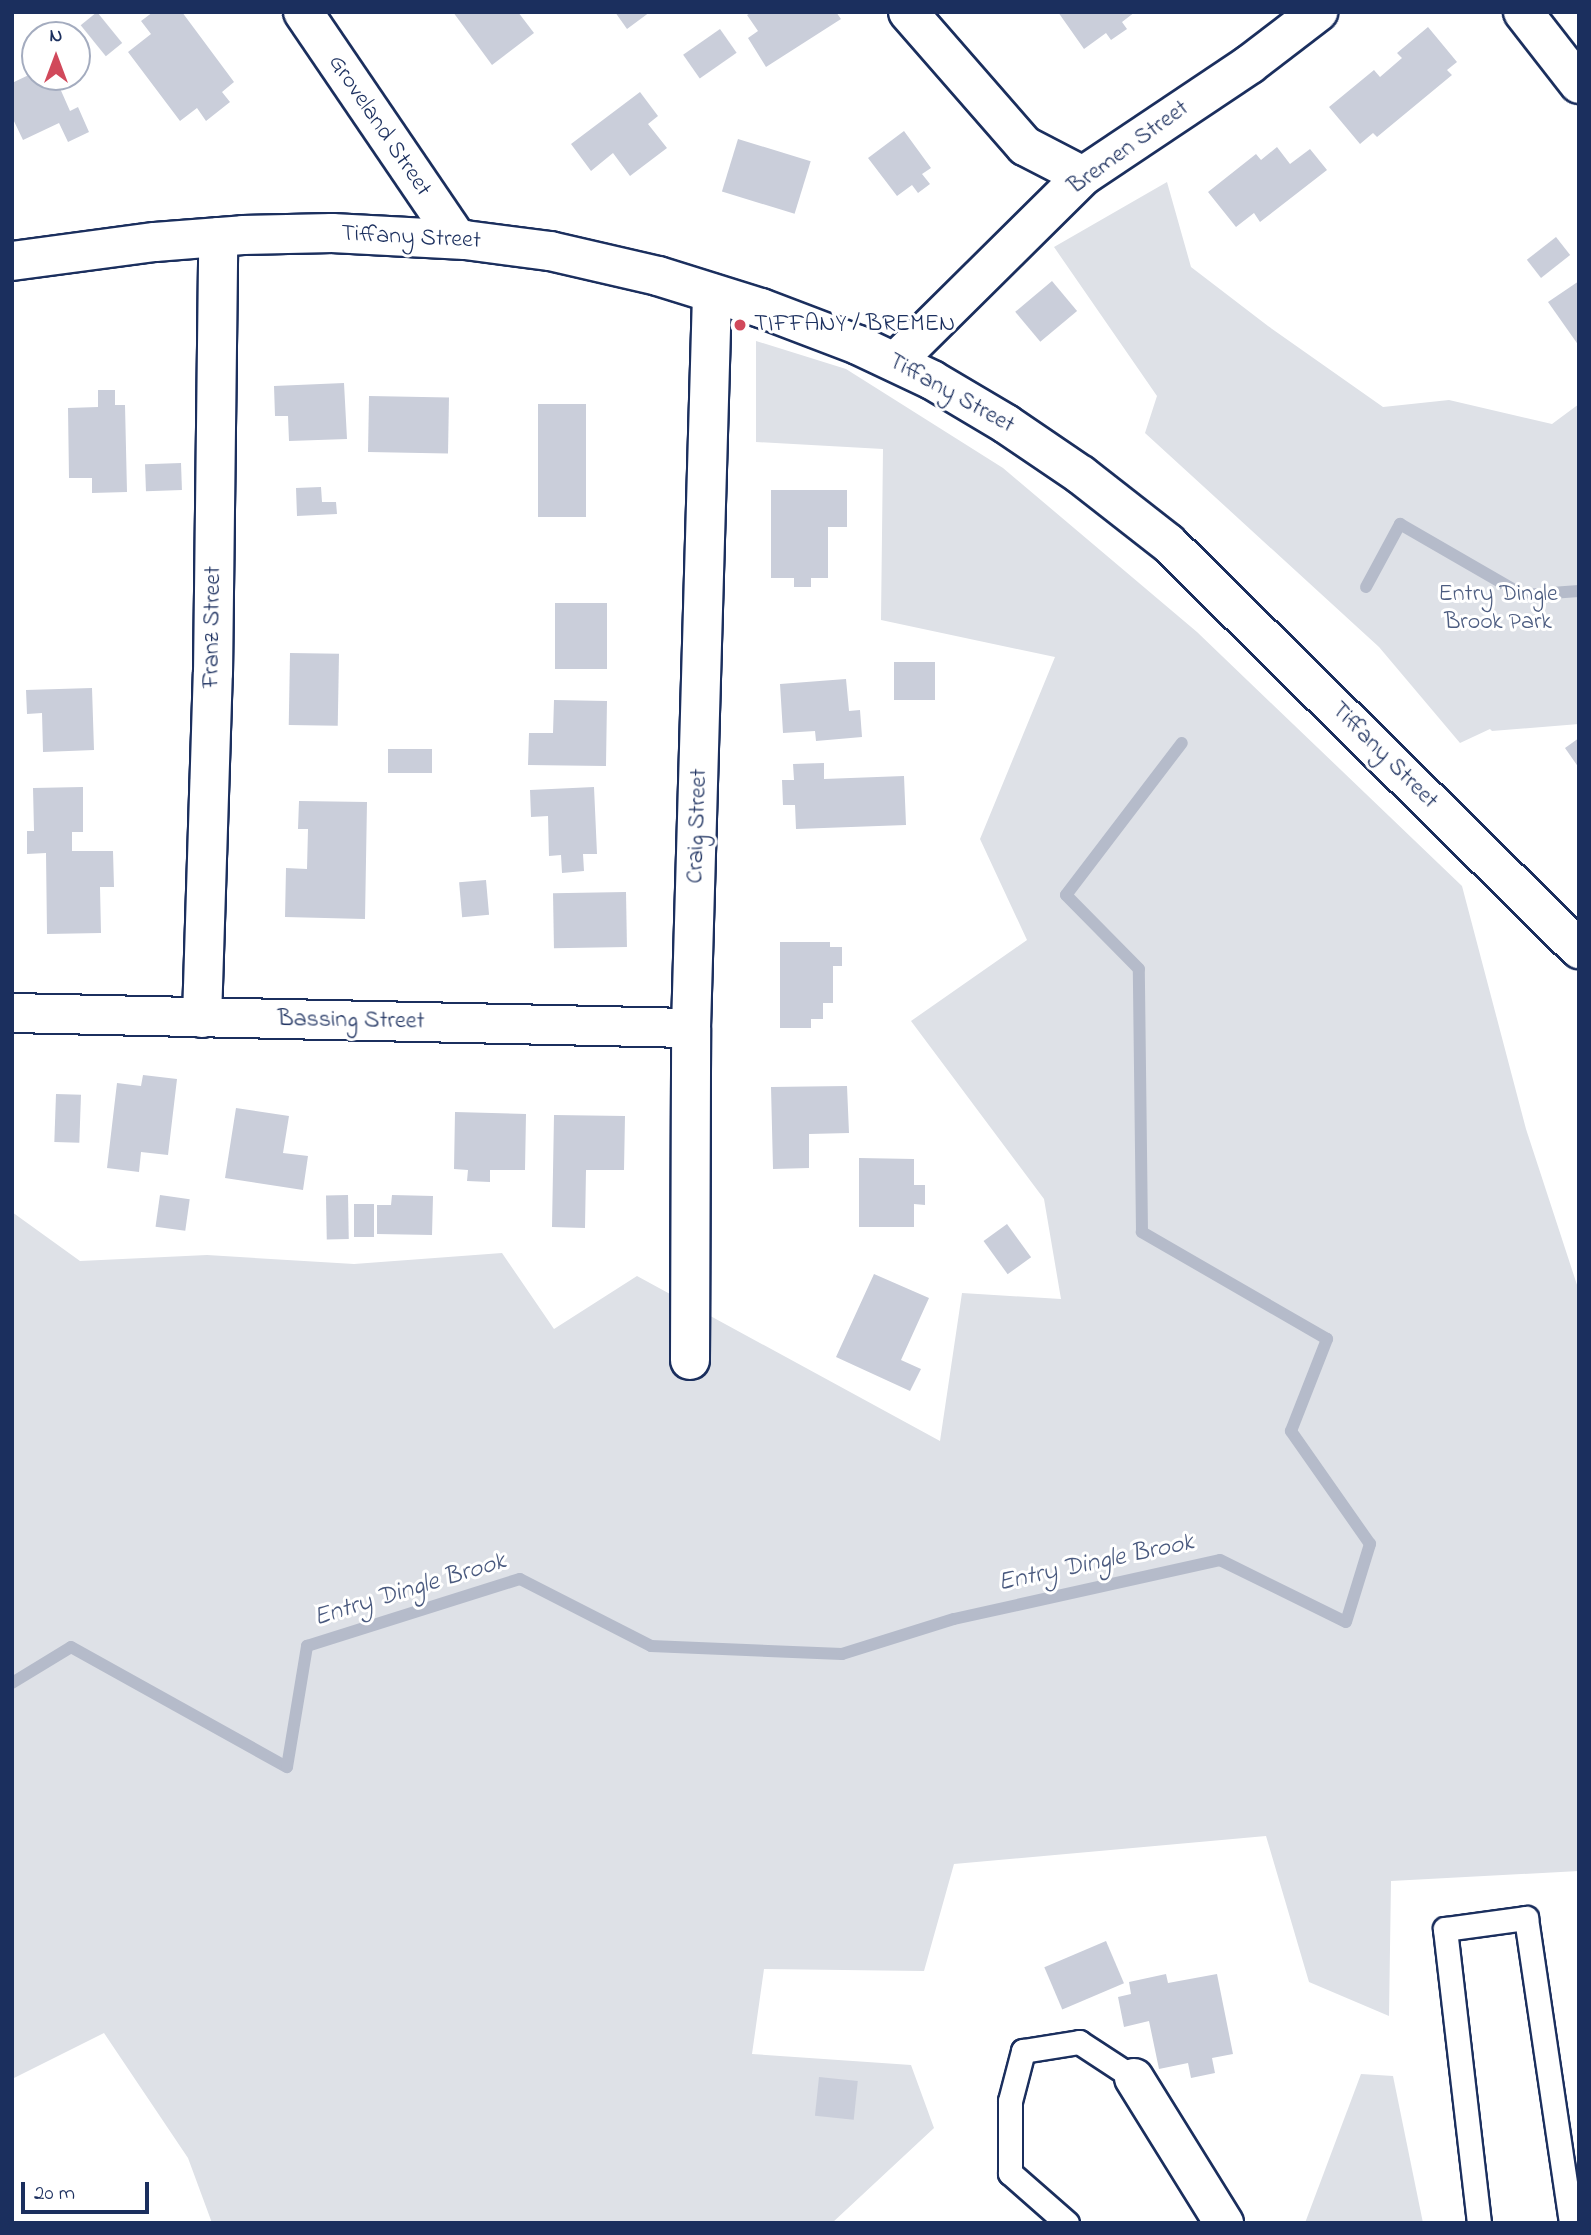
<!DOCTYPE html>
<style>
body{margin:0}
#map{position:relative;width:1591px;height:2235px;overflow:hidden;background:#fff;font-family:"Indie Flower",sans-serif}
div>[style]{position:absolute}
.green>*{inset:0;background:#dee1e7}
.stream>*{height:12px;margin:-6px;padding:0 6px;transform-origin:6px;border-radius:6px;background:#b5bbca}
.building>*{inset:0;background:#caceda;transform-origin:0 0}
.roads{filter:drop-shadow(2px 0 #1b2f5e) drop-shadow(-2px 0 #1b2f5e) drop-shadow(0 2px #1b2f5e) drop-shadow(0 -2px #1b2f5e)}
.lane>*{height:23px;margin:-11.5px;padding:0 11.5px;transform-origin:11.5px;border-radius:11.5px;background:#fff}
.street>*{height:38px;margin:-19px;padding:0 19px;transform-origin:19px;border-radius:19px;background:#fff}
.secondary>*{height:38px;margin:-19px;padding:0 19px;transform-origin:19px;border-radius:19px;background:#fff}
.dots>*{width:19px;height:19px;translate:-50% -50%;box-sizing:border-box;border:4px solid #fff;border-radius:50%}
span{translate:-50% -50%;white-space:nowrap;text-align:center;line-height:1.15;-webkit-text-stroke:6px #fff;paint-order:stroke}
.street-label{font-size:24px;color:#1b2f5e}
.poi-label{font-size:24px;color:#1b2f5e}
.left{translate:0 -50%;text-align:left}
.park-label{font-size:24px;color:#4c5c80}
.water-label{font-size:26px;color:#49597e;font-style:italic}
.frame{position:absolute;inset:0;border:14px solid #1b2f5e;pointer-events:none}
.north{position:absolute;left:21px;top:21px;width:70px;height:70px;box-sizing:border-box;background:#fff;border:2px solid #a4acbf;border-radius:50%;rotate:0deg;font-size:19px;font-weight:700;line-height:28px;text-align:center;color:#1b2f5e}
.north::after{content:'';display:block;margin:auto;width:24px;height:32px;background:#d1495b;clip-path:polygon(50% 0,100% 100%,50% 72%,0 100%)}
.scale{position:absolute;left:21px;top:2182px;width:128px;height:32px;box-sizing:border-box;border:4px solid #1b2f5e;border-top:0;padding-left:9px;font-size:21px;line-height:24px;white-space:nowrap;color:#1b2f5e;-webkit-text-stroke:5px #fff;paint-order:stroke}
</style>
<div id="map">
<div class="green">
<div style="clip-path:polygon(1167px 182px,1191px 267px,1268px 326px,1383px 407px,1449px 400px,1552px 424px,1579px 404px,1579px 724px,1492px 731px,1490px 729px,1460px 743px,1379px 647px,1145px 433px,1157px 396px,1054px 247px)"></div>
<div style="clip-path:polygon(756px 341px,846px 369px,1003px 468px,1197px 632px,1462px 886px,1526px 1129px,1579px 1291px,1579px 1871px,1391px 1881px,1389px 2016px,1309px 1982px,1266px 1836px,954px 1864px,924px 1971px,764px 1969px,752px 2054px,911px 2065px,934px 2128px,832px 2223px,212px 2223px,188px 2158px,104px 2033px,12px 2079px,12px 1212px,80px 1261px,207px 1255px,354px 1264px,502px 1253px,554px 1329px,637px 1276px,940px 1441px,962px 1293px,1061px 1299px,1044px 1199px,911px 1021px,1027px 940px,980px 839px,1055px 657px,881px 620px,883px 449px,756px 442px)"></div>
<div style="clip-path:polygon(1361px 2074px,1393px 2076px,1423px 2223px,1305px 2223px)"></div>
</div>
<div class="stream">
<div style="left:1366px;top:587px;width:72px;rotate:-61.6deg"></div>
<div style="left:1400px;top:524px;width:142px;rotate:30deg"></div>
<div style="left:1523px;top:595px;width:56px;rotate:-4.1deg"></div>
<div style="left:12px;top:1683px;width:69px;rotate:-31.4deg"></div>
<div style="left:71px;top:1647px;width:247px;rotate:29.1deg"></div>
<div style="left:287px;top:1767px;width:123px;rotate:-80.6deg"></div>
<div style="left:307px;top:1646px;width:223px;rotate:-17.5deg"></div>
<div style="left:520px;top:1579px;width:147px;rotate:27.1deg"></div>
<div style="left:651px;top:1646px;width:191px;rotate:2.4deg"></div>
<div style="left:842px;top:1654px;width:117px;rotate:-17.4deg"></div>
<div style="left:954px;top:1619px;width:272px;rotate:-12.5deg"></div>
<div style="left:1220px;top:1560px;width:140px;rotate:26.2deg"></div>
<div style="left:1346px;top:1622px;width:82px;rotate:-72.9deg"></div>
<div style="left:1370px;top:1544px;width:138px;rotate:-125deg"></div>
<div style="left:1291px;top:1431px;width:99px;rotate:-68.6deg"></div>
<div style="left:1327px;top:1339px;width:214px;rotate:-150deg"></div>
<div style="left:1142px;top:1232px;width:263px;rotate:-90.7deg"></div>
<div style="left:1139px;top:969px;width:104px;rotate:-134.6deg"></div>
<div style="left:1066px;top:895px;width:191px;rotate:-52.7deg"></div>
</div>
<div class="building">
<div style="left:97px;top:12px;width:40px;height:21px;rotate:51deg"></div>
<div style="clip-path:polygon(153px 12px,182px 12px,234px 82px,222px 92px,230px 102px,206px 121px,197px 108px,180px 121px,128px 52px,151px 34px,141px 21px)"></div>
<div style="clip-path:polygon(453px 12px,518px 12px,534px 33px,492px 65px)"></div>
<div style="clip-path:polygon(615px 12px,650px 12px,627px 29px)"></div>
<div style="clip-path:polygon(752px 12px,836px 12px,841px 19px,766px 67px,748px 38px,758px 31px,747px 15px)"></div>
<div style="clip-path:polygon(1058px 12px,1135px 12px,1122px 22px,1127px 29px,1111px 40px,1106px 33px,1084px 49px)"></div>
<div style="clip-path:polygon(1428px 27px,1457px 62px,1447px 70px,1452px 75px,1377px 137px,1373px 133px,1360px 144px,1329px 107px,1374px 70px,1380px 77px,1402px 58px,1397px 53px)"></div>
<div style="left:720px;top:29px;width:29px;height:45px;rotate:55deg"></div>
<div style="clip-path:polygon(35px 72px,35px 77px,55px 77px,70px 111px,78px 107px,89px 132px,68px 142px,59px 123px,23px 140px,12px 117px,12px 83px)"></div>
<div style="clip-path:polygon(640px 92px,658px 116px,648px 124px,667px 148px,630px 176px,613px 153px,591px 171px,571px 144px)"></div>
<div style="clip-path:polygon(904px 131px,931px 168px,922px 174px,930px 184px,918px 193px,912px 185px,897px 196px,868px 158px)"></div>
<div style="left:738px;top:139px;width:76px;height:55px;rotate:17deg"></div>
<div style="clip-path:polygon(1277px 147px,1290px 164px,1310px 149px,1327px 170px,1260px 222px,1254px 213px,1236px 227px,1208px 192px,1256px 154px,1261px 160px)"></div>
<div style="left:1556px;top:237px;width:23px;height:37px;rotate:52deg"></div>
<div style="left:1052px;top:281px;width:39px;height:48px;rotate:50deg"></div>
<div style="clip-path:polygon(1579px 281px,1579px 346px,1548px 302px)"></div>
<div style="clip-path:polygon(344px 383px,347px 439px,289px 441px,288px 416px,275px 416px,274px 386px)"></div>
<div style="clip-path:polygon(98px 390px,115px 390px,115px 405px,125px 405px,127px 492px,92px 493px,92px 478px,69px 478px,68px 408px,98px 407px)"></div>
<div style="left:369px;top:396px;width:80px;height:56px;rotate:1deg"></div>
<div style="left:538px;top:404px;width:48px;height:113px"></div>
<div style="left:181px;top:463px;width:27px;height:36px;rotate:88deg"></div>
<div style="clip-path:polygon(321px 487px,322px 502px,336px 502px,337px 514px,297px 516px,296px 488px)"></div>
<div style="clip-path:polygon(771px 490px,847px 490px,847px 527px,828px 527px,828px 578px,811px 578px,811px 587px,794px 587px,794px 578px,771px 578px)"></div>
<div style="left:555px;top:603px;width:52px;height:66px"></div>
<div style="left:290px;top:653px;width:49px;height:72px;rotate:1deg"></div>
<div style="left:894px;top:662px;width:41px;height:38px"></div>
<div style="clip-path:polygon(846px 679px,849px 711px,860px 710px,862px 737px,816px 741px,815px 731px,783px 733px,780px 684px)"></div>
<div style="clip-path:polygon(92px 688px,94px 750px,43px 752px,42px 713px,27px 714px,26px 690px)"></div>
<div style="clip-path:polygon(554px 700px,607px 701px,606px 766px,528px 765px,529px 733px,553px 733px)"></div>
<div style="clip-path:polygon(1579px 738px,1579px 768px,1565px 748px)"></div>
<div style="left:432px;top:749px;width:24px;height:44px;rotate:90deg"></div>
<div style="clip-path:polygon(824px 763px,824px 779px,904px 776px,906px 825px,796px 829px,795px 805px,783px 805px,782px 780px,794px 780px,793px 764px)"></div>
<div style="clip-path:polygon(83px 787px,83px 832px,72px 832px,72px 851px,113px 851px,114px 887px,100px 887px,101px 933px,47px 934px,46px 853px,27px 854px,27px 831px,34px 831px,33px 788px)"></div>
<div style="clip-path:polygon(594px 787px,597px 854px,583px 854px,584px 871px,562px 873px,561px 855px,549px 856px,548px 816px,531px 817px,530px 790px)"></div>
<div style="clip-path:polygon(299px 801px,367px 802px,365px 919px,285px 917px,286px 868px,307px 869px,308px 829px,298px 829px)"></div>
<div style="left:486px;top:880px;width:35px;height:27px;rotate:85deg"></div>
<div style="left:626px;top:892px;width:55px;height:73px;rotate:89deg"></div>
<div style="clip-path:polygon(780px 942px,830px 942px,830px 947px,842px 947px,842px 966px,833px 966px,833px 1003px,823px 1003px,823px 1019px,811px 1019px,811px 1028px,780px 1028px)"></div>
<div style="clip-path:polygon(143px 1075px,177px 1079px,168px 1155px,141px 1152px,139px 1172px,107px 1168px,117px 1083px,141px 1086px)"></div>
<div style="clip-path:polygon(847px 1086px,849px 1133px,809px 1134px,809px 1168px,773px 1169px,771px 1087px)"></div>
<div style="left:56px;top:1094px;width:25px;height:48px;rotate:2deg"></div>
<div style="clip-path:polygon(236px 1108px,289px 1116px,283px 1153px,308px 1156px,303px 1190px,225px 1178px)"></div>
<div style="clip-path:polygon(455px 1112px,526px 1114px,525px 1170px,490px 1170px,490px 1182px,467px 1181px,468px 1170px,454px 1169px)"></div>
<div style="clip-path:polygon(554px 1115px,625px 1116px,624px 1170px,586px 1170px,585px 1228px,552px 1227px)"></div>
<div style="clip-path:polygon(859px 1158px,914px 1159px,914px 1185px,925px 1185px,925px 1205px,914px 1204px,914px 1227px,859px 1227px)"></div>
<div style="left:160px;top:1195px;width:30px;height:32px;rotate:8deg"></div>
<div style="left:348px;top:1195px;width:44px;height:22px;rotate:89deg"></div>
<div style="clip-path:polygon(392px 1195px,433px 1196px,432px 1235px,377px 1234px,377px 1205px,391px 1205px)"></div>
<div style="left:354px;top:1204px;width:20px;height:33px"></div>
<div style="left:1007px;top:1224px;width:41px;height:29px;rotate:54deg"></div>
<div style="clip-path:polygon(874px 1274px,929px 1298px,901px 1360px,921px 1369px,910px 1391px,836px 1357px)"></div>
<div style="left:1106px;top:1941px;width:46px;height:67px;rotate:67deg"></div>
<div style="clip-path:polygon(1166px 1974px,1168px 1983px,1217px 1974px,1233px 2054px,1212px 2058px,1215px 2073px,1191px 2078px,1188px 2063px,1159px 2069px,1149px 2021px,1124px 2027px,1118px 1997px,1131px 1994px,1129px 1982px)"></div>
<div style="left:819px;top:2077px;width:39px;height:39px;rotate:6deg"></div>
</div>
<div class="roads">
<div class="lane">
<div style="left:1067px;top:2223px;width:76px;rotate:-138.7deg"></div>
<div style="left:1010px;top:2173px;width:72px;rotate:-90deg"></div>
<div style="left:1010px;top:2101px;width:52px;rotate:-75.4deg"></div>
<div style="left:1023px;top:2051px;width:57px;rotate:-9.1deg"></div>
<div style="left:1079px;top:2042px;width:66px;rotate:33.2deg"></div>
<div style="left:1479px;top:2223px;width:296px;rotate:-96.6deg"></div>
<div style="left:1445px;top:1929px;width:82px;rotate:-7.7deg"></div>
<div style="left:1526px;top:1918px;width:308px;rotate:81.6deg"></div>
</div>
<div class="street">
<div style="left:303px;top:12px;width:274px;rotate:55.8deg"></div>
<div style="left:908px;top:12px;width:178px;rotate:48.9deg"></div>
<div style="left:1025px;top:146px;width:65px;rotate:27.3deg"></div>
<div style="left:1523px;top:12px;width:91px;rotate:52.1deg"></div>
<div style="left:12px;top:1013px;width:679px;rotate:1.27deg"></div>
<div style="left:202px;top:1018px;width:345px;rotate:-88.2deg"></div>
<div style="left:213px;top:673px;width:436px;rotate:-89.3deg"></div>
<div style="left:690px;top:1360px;width:332px;rotate:-89.8deg"></div>
<div style="left:691px;top:1028px;width:735px;rotate:-88.36deg"></div>
<div style="left:1134px;top:2078px;width:171px;rotate:58.2deg"></div>
</div>
<div class="secondary">
<div style="left:12px;top:261px;width:144px;rotate:-7.6deg"></div>
<div style="left:155px;top:242px;width:88px;rotate:-4.5deg"></div>
<div style="left:243px;top:235px;width:89px;rotate:-1.3deg"></div>
<div style="left:332px;top:233px;width:133px;rotate:3deg"></div>
<div style="left:465px;top:240px;width:86px;rotate:7.4deg"></div>
<div style="left:550px;top:251px;width:111px;rotate:13deg"></div>
<div style="left:658px;top:276px;width:108px;rotate:17.3deg"></div>
<div style="left:761px;top:308px;width:104px;rotate:20.9deg"></div>
<div style="left:858px;top:345px;width:82px;rotate:25.3deg"></div>
<div style="left:932px;top:380px;width:86px;rotate:30.7deg"></div>
<div style="left:1006px;top:424px;width:91px;rotate:34.2deg"></div>
<div style="left:1081px;top:475px;width:110px;rotate:38deg"></div>
<div style="left:1168px;top:543px;width:578px;rotate:44.65deg"></div>
<div style="left:895px;top:362px;width:264px;rotate:-44.7deg"></div>
<div style="left:1083px;top:176px;width:201px;rotate:-33.8deg"></div>
<div style="left:1250px;top:64px;width:86px;rotate:-37.4deg"></div>
</div>
</div>
<div class="dots">
<div style="left:740px;top:325px;background:#d1495b"></div>
</div>
<div class="street-label">
<span style="left:379px;top:126px;rotate:56deg">Groveland Street</span>
<span style="left:1129px;top:148px;rotate:-36deg">Bremen Street</span>
<span style="left:411px;top:238px;rotate:3deg">Tiffany Street</span>
<span style="left:951px;top:394px;rotate:29deg">Tiffany Street</span>
<span style="left:213px;top:627px;rotate:-89deg">Franz Street</span>
<span style="left:1384px;top:756px;rotate:45deg">Tiffany Street</span>
<span style="left:698px;top:826px;rotate:-88deg">Craig Street</span>
<span style="left:351px;top:1021px;rotate:1deg">Bassing Street</span>
</div>
<div class="poi-label">
<span class="left" style="left:754px;top:325px">TIFFANY / BREMEN</span>
</div>
<div class="park-label">
<span style="left:1498px;top:609px">Entry Dingle<br>Brook Park</span>
</div>
<div class="water-label">
<span style="left:1096px;top:1564px;rotate:-12deg">Entry Dingle Brook</span>
<span style="left:410px;top:1591px;rotate:-17deg">Entry Dingle Brook</span>
</div>
<div class="frame"></div>
<div class="north">N</div>
<div class="scale">20 m</div>
</div>
